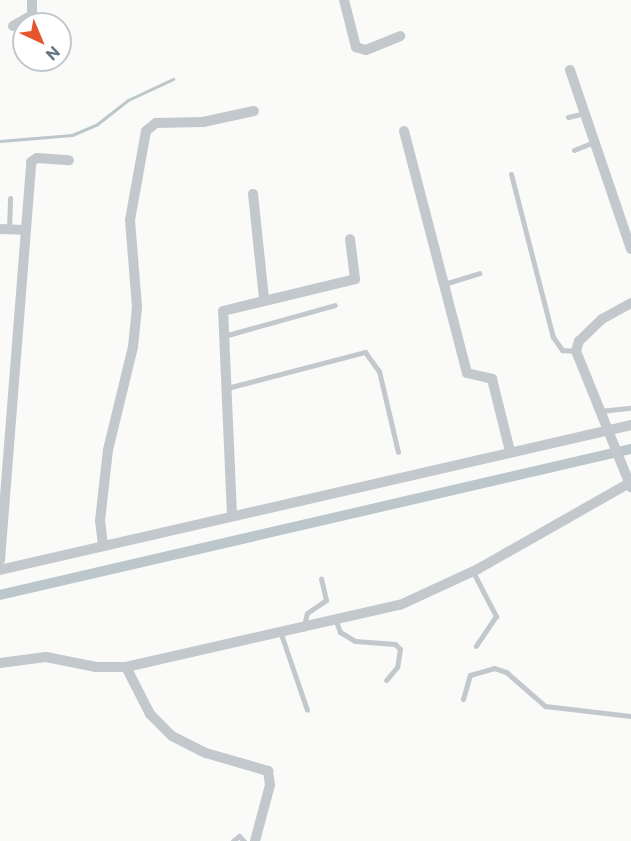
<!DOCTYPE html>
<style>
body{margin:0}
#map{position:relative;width:631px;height:841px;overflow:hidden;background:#fafaf8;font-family:Commissioner,sans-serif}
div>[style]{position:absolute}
.stream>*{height:3px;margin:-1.5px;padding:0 1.5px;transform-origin:1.5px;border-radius:1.5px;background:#bbc7cb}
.canal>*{height:10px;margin:-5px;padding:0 5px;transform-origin:5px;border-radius:5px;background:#bbc7cb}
.lane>*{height:5px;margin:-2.5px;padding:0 2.5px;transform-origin:2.5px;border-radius:2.5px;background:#c3c8cc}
.street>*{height:10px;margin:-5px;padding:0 5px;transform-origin:5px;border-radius:5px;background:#c3c8cc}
span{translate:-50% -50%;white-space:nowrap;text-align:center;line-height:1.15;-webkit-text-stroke:6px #fff;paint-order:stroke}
.north{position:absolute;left:12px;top:12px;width:60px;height:60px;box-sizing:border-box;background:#fff;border:2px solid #c1c8cd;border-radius:50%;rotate:136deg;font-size:16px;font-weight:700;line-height:24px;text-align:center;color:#657683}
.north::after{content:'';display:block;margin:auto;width:21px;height:27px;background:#e4572e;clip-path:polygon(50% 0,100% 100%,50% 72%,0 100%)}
</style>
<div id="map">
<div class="stream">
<div style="left:0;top:141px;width:72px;rotate:-4.8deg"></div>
<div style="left:72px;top:135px;width:26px;rotate:-23deg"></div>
<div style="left:96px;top:125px;width:41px;rotate:-38deg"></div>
<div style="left:128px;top:100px;width:50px;rotate:-25deg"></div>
</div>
<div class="canal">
<div style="left:0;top:595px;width:648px;rotate:-13.03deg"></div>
</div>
<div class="lane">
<div style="left:568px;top:117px;width:17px;rotate:-13deg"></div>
<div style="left:574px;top:150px;width:22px;rotate:-22deg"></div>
<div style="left:511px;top:174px;width:168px;rotate:75.6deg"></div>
<div style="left:553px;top:337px;width:16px;rotate:55deg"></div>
<div style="left:562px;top:350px;width:14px;rotate:4deg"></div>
<div style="left:9px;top:229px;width:31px;rotate:-88deg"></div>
<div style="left:444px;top:284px;width:37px;rotate:-17deg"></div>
<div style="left:224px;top:336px;width:115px;rotate:-15.6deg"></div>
<div style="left:227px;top:388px;width:143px;rotate:-14.6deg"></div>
<div style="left:365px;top:352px;width:24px;rotate:54deg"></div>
<div style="left:379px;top:371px;width:83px;rotate:76.8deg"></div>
<div style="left:600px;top:411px;width:31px;rotate:-6deg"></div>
<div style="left:473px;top:572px;width:50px;rotate:62.4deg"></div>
<div style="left:496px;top:616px;width:36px;rotate:124deg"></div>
<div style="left:336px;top:621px;width:12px;rotate:70deg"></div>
<div style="left:340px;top:632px;width:17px;rotate:31deg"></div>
<div style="left:355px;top:641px;width:40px;rotate:4.3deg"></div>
<div style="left:395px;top:644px;width:7px;rotate:45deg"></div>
<div style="left:400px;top:649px;width:18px;rotate:99deg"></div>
<div style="left:397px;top:667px;width:17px;rotate:130deg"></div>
<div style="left:303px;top:629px;width:16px;rotate:-76deg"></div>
<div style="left:307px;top:613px;width:23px;rotate:-34deg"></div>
<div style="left:326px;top:600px;width:22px;rotate:-103deg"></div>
<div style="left:281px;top:634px;width:80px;rotate:71.1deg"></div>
<div style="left:463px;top:699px;width:25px;rotate:-74deg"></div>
<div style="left:470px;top:675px;width:25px;rotate:-16deg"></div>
<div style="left:494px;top:668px;width:13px;rotate:18deg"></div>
<div style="left:506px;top:672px;width:52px;rotate:41.1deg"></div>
<div style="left:545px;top:706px;width:87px;rotate:6.6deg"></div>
<div style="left:233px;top:841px;width:8px;rotate:-40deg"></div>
<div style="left:239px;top:836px;width:7px;rotate:45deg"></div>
</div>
<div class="street">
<div style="left:344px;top:0;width:49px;rotate:75.7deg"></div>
<div style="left:356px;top:47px;width:10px;rotate:17deg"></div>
<div style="left:366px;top:50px;width:37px;rotate:-22deg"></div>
<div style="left:13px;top:26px;width:22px;rotate:-30deg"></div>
<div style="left:32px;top:15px;width:15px;rotate:-90deg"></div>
<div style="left:570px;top:70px;width:189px;rotate:71.2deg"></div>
<div style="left:404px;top:131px;width:250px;rotate:75.4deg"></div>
<div style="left:467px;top:373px;width:26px;rotate:13deg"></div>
<div style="left:492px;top:379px;width:74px;rotate:76deg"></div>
<div style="left:253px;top:194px;width:106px;rotate:84deg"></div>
<div style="left:0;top:229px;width:25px;rotate:2deg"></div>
<div style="left:631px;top:303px;width:33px;rotate:151deg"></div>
<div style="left:602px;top:319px;width:32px;rotate:136deg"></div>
<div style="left:579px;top:341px;width:10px;rotate:107deg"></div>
<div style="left:576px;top:351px;width:147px;rotate:68deg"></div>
<div style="left:232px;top:515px;width:204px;rotate:-92.5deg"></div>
<div style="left:223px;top:311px;width:136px;rotate:-13.6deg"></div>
<div style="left:355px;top:279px;width:40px;rotate:-97.1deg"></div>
<div style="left:103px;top:545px;width:24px;rotate:-97deg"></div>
<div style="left:100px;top:521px;width:71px;rotate:-83.6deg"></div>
<div style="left:108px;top:450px;width:106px;rotate:-76.4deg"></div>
<div style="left:133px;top:347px;width:40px;rotate:-84.3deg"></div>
<div style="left:137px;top:307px;width:87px;rotate:-94.6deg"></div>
<div style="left:130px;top:220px;width:90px;rotate:-79.8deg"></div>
<div style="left:146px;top:131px;width:13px;rotate:-39deg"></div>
<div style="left:156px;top:123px;width:47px;rotate:-1.2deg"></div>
<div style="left:203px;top:122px;width:52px;rotate:-12.2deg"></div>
<div style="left:0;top:560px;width:399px;rotate:-85.5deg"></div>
<div style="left:31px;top:162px;width:7px;rotate:-34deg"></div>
<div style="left:37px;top:158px;width:32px;rotate:4deg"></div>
<div style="left:0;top:570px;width:647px;rotate:-12.94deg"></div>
<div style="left:0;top:663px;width:46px;rotate:-7.4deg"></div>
<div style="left:46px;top:657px;width:51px;rotate:11.3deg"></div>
<div style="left:96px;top:667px;width:30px"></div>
<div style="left:126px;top:667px;width:281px;rotate:-12.8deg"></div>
<div style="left:400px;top:605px;width:86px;rotate:-24.8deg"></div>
<div style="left:478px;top:569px;width:176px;rotate:-29.6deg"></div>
<div style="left:126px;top:667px;width:53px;rotate:62.9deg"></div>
<div style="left:150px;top:714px;width:31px;rotate:45deg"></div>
<div style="left:172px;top:736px;width:38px;rotate:27deg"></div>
<div style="left:206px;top:753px;width:65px;rotate:16.2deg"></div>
<div style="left:268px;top:771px;width:14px;rotate:82deg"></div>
<div style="left:270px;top:785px;width:58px;rotate:105deg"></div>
</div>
<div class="north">N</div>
</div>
